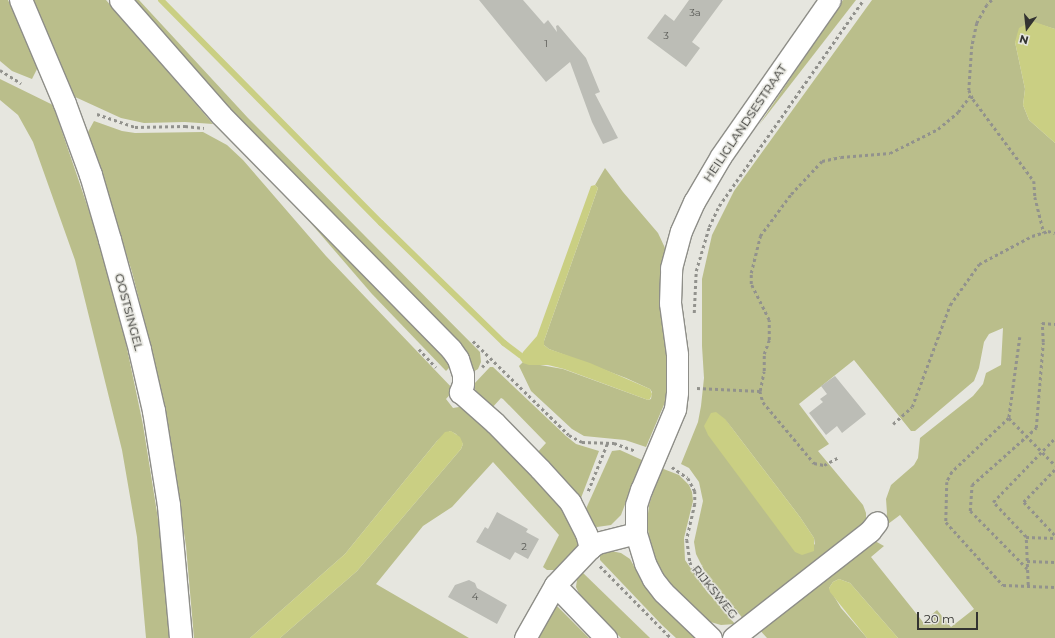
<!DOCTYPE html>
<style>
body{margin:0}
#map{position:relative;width:1055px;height:638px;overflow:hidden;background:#e6e6df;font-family:Montserrat,sans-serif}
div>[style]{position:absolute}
.green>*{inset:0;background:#babe8b}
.water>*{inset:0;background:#cacf83}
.stream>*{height:6px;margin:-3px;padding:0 3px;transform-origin:3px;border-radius:3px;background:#cacf83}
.building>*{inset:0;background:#bcbdb6}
.path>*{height:2.5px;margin-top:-1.25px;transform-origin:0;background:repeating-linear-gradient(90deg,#92928d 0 3px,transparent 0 6px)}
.roads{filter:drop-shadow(1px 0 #8e8e88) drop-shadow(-1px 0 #8e8e88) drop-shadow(0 1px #8e8e88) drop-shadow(0 -1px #8e8e88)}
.minor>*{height:21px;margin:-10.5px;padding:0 10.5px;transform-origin:10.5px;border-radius:10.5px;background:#fff}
.major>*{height:22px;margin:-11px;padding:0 11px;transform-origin:11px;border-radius:11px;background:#fff}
span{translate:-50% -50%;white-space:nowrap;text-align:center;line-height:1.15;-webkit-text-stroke:3px #e6e6df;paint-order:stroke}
.number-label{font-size:10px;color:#555652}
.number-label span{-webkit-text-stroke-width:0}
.street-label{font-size:12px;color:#333331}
.north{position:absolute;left:1007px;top:8px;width:40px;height:40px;-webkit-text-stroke:3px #e6e6df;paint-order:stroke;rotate:195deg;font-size:11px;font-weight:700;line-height:16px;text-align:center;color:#333331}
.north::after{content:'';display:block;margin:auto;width:14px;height:18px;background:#333331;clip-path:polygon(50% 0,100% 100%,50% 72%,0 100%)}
.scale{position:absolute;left:917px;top:612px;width:61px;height:18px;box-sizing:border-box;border:2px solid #333331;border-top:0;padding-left:5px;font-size:12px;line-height:14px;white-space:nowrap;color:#333331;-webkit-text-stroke:3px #e6e6df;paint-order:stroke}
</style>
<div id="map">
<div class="green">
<div style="clip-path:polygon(0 0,8px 0,28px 44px,38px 67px,32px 79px,12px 71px,0 61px)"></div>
<div style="clip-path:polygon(33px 0,106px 0,213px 124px,185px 122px,144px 123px,121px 118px,73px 96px)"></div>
<div style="clip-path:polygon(128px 0,139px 0,248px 118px,480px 352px,481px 362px,478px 369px,473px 372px,467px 366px)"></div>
<div style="clip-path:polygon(843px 0,856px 0,759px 125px)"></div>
<div style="clip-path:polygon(evenodd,872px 0,1055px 0,1055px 29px,1032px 22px,1015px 42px,1025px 89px,1023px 105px,1029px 120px,1055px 143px,1055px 638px,898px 638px,850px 583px,839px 579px,833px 582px,829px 588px,841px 608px,867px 638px,767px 638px,759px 629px,870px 541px,875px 541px,884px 546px,871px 557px,923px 622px,937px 610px,951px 627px,974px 609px,900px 515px,888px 524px,886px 519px,887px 513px,886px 499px,891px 485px,914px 465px,918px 458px,920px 438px,973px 396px,983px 384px,986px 373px,1001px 365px,1003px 328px,989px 334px,984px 342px,979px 368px,974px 381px,915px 431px,911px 431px,854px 360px,799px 404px,829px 444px,818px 451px,863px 505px,866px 513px,866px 520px,863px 525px,745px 621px,706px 574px,696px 554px,694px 542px,703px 501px,699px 482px,689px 468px,681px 464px,698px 422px,701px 406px,704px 378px,702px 346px,702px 279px,712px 235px,734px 191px,872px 0,725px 419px,800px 517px,814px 538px,815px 545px,725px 419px)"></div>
<div style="clip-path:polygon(0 79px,53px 105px,102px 249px,124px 334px,143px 425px,158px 519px,171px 638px,146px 638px,137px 537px,122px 450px,75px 260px,33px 142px,18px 115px,0 100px)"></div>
<div style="clip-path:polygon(94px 121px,122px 131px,135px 133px,203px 132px,227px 145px,243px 160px,326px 256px,454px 390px,446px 399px,453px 408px,459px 407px,468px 409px,571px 514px,580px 545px,562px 567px,554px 570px,547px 570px,543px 567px,559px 535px,493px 462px,452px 507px,423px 526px,376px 584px,469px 638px,280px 638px,357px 571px,461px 449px,463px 444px,456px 434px,450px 431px,437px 441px,345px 554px,250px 638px,194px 638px,186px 546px,173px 462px,154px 359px,132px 272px,88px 132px)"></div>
<div style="clip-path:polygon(240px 141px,446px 353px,450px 367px,446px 371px,372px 294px)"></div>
<div style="clip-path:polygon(605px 168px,623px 192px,658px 233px,665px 248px,659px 300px,666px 353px,666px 400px,646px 447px,625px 440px,584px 436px,572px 429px,531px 391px,519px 366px,523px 362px,563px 369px,648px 400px,651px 399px,652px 392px,650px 389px,626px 378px,549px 349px,544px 345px,544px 341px,598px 188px,595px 185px)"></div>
<div style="clip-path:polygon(490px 367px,493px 367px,566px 436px,576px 444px,599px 451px,581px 498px,578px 499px,536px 454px,546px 443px,503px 399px,501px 398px,491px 409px,476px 393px,474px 384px)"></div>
<div style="clip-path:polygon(620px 450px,642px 460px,621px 515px,611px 525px,597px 527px,593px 526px,585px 511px,612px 451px)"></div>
<div style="clip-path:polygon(661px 468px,679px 475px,689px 485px,692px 492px,693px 501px,684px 538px,685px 560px,705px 589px,735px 624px,721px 625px,707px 621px,666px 580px,651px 552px,647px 522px,649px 505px)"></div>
<div style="clip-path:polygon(606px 550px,621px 553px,630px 559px,643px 582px,667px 611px,696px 638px,676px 638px,662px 625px,600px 560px,600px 554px)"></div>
<div style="clip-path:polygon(580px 570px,650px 638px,621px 638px,581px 598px,576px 587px,578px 572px)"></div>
<div style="clip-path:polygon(555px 604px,589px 638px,536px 638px)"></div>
</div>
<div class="water">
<div style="clip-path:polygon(1032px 21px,1055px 29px,1055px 143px,1029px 120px,1023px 105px,1025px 89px,1015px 42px,1019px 28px)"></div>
<div style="clip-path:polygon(595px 185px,598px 188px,544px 341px,544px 345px,549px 349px,590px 363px,650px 389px,652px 394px,650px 399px,648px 400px,564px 369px,548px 365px,529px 365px,523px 363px,520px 359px,523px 352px,537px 336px,591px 186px)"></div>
<div style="clip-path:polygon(716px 412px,725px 419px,800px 517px,814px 538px,814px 551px,802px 555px,795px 552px,708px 435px,704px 426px,711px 413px)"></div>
<div style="clip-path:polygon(451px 431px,460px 437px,463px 444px,461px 449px,357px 571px,280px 638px,250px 638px,345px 554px,437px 441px,445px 432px)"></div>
<div style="clip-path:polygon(839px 579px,850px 583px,898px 638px,867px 638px,830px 592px,829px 588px,833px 582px)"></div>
</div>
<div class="stream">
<div style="left:161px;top:0;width:313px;rotate:45.4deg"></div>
<div style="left:381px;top:223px;width:172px;rotate:44.3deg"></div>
<div style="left:504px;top:343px;width:21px;rotate:37deg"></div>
</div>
<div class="building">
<div style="clip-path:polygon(479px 0,523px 0,544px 24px,548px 20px,557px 32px,556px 26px,558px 25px,586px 58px,600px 92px,595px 94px,618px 138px,603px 144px,592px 122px,570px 62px,546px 82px)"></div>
<div style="clip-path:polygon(689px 0,723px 0,692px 42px,700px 48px,686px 67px,647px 38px,665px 14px,674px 21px)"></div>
<div style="clip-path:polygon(835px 376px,866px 414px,842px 433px,837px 426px,826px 435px,809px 413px,823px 402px,820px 399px,827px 394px,821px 386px)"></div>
<div style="clip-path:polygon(497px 512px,528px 529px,526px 532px,539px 539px,528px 559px,515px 552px,510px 560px,476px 542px,485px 527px,488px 529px)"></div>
<div style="clip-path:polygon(469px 580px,475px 583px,477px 588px,507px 605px,497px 624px,448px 597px,455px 585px)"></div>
</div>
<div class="path">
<div style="left:992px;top:0;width:7px;rotate:135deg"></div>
<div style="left:987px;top:5px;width:21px;rotate:119deg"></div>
<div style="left:977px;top:23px;width:24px;rotate:102deg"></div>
<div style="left:972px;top:46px;width:44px;rotate:93.9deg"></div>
<div style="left:969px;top:90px;width:10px;rotate:66deg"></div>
<div style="left:973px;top:99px;width:102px;rotate:53.4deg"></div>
<div style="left:1034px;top:181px;width:16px;rotate:86deg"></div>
<div style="left:1035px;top:197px;width:37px;rotate:76deg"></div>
<div style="left:0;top:70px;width:25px;rotate:32deg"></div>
<div style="left:97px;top:114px;width:40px;rotate:18.9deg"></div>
<div style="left:135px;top:127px;width:50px;rotate:-1.1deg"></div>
<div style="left:185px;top:126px;width:19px;rotate:6deg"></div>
<div style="left:694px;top:313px;width:42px;rotate:-87.3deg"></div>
<div style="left:696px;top:271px;width:46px;rotate:-73.5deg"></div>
<div style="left:709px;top:227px;width:23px;rotate:-65deg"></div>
<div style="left:719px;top:206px;width:251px;rotate:-55deg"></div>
<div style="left:1020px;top:337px;width:82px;rotate:97.7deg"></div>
<div style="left:1009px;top:418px;width:79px;rotate:136.5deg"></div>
<div style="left:952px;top:472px;width:11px;rotate:117deg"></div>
<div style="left:947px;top:482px;width:40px;rotate:91.4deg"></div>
<div style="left:946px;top:522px;width:85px;rotate:47.9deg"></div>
<div style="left:1003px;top:585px;width:52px;rotate:2.2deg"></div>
<div style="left:473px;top:341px;width:134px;rotate:44.4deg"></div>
<div style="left:569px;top:435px;width:15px;rotate:28deg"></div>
<div style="left:582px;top:442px;width:32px;rotate:2deg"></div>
<div style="left:614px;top:443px;width:23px;rotate:20deg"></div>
<div style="left:419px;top:349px;width:25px;rotate:47deg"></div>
<div style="left:482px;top:367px;width:11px;rotate:-45deg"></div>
<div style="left:697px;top:388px;width:63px;rotate:2.7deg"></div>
<div style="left:760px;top:391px;width:11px;rotate:75deg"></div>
<div style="left:763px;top:402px;width:80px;rotate:50.1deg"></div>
<div style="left:814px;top:463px;width:10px;rotate:11deg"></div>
<div style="left:824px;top:465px;width:17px;rotate:-28deg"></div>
<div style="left:760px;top:391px;width:20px;rotate:-79deg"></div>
<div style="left:764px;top:371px;width:17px;rotate:-90deg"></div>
<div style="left:764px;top:354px;width:15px;rotate:-70deg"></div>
<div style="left:769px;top:340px;width:20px;rotate:-90deg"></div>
<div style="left:769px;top:320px;width:40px;rotate:-116.6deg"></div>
<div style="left:751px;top:284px;width:11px;rotate:-90deg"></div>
<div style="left:751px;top:273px;width:38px;rotate:-76deg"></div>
<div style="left:760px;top:236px;width:52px;rotate:-53.6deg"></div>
<div style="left:791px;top:194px;width:45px;rotate:-46.8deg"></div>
<div style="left:822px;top:161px;width:19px;rotate:-12deg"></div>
<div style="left:841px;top:157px;width:49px;rotate:-4.7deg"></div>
<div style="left:890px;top:153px;width:54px;rotate:-26.6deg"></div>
<div style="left:938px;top:129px;width:26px;rotate:-40deg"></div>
<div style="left:958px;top:112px;width:21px;rotate:-53deg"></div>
<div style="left:1009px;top:418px;width:66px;rotate:45.6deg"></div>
<div style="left:893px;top:424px;width:25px;rotate:-42deg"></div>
<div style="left:912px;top:407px;width:109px;rotate:-69.6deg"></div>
<div style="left:950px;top:305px;width:50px;rotate:-54.7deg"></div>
<div style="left:979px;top:264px;width:60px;rotate:-27.8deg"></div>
<div style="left:1032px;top:236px;width:17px;rotate:-17deg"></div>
<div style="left:1048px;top:231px;width:7px;rotate:16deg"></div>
<div style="left:672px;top:467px;width:19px;rotate:35deg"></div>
<div style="left:688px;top:478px;width:15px;rotate:62deg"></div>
<div style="left:695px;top:491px;width:13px;rotate:90deg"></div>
<div style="left:695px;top:504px;width:37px;rotate:103deg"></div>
<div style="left:687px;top:540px;width:22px;rotate:82deg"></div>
<div style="left:690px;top:562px;width:11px;rotate:63deg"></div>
<div style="left:695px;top:572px;width:55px;rotate:48.7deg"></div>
<div style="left:1055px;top:470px;width:45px;rotate:134.1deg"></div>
<div style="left:1024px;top:502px;width:45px;rotate:46.8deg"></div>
<div style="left:588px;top:491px;width:51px;rotate:-68deg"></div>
<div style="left:1026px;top:537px;width:48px;rotate:-133.3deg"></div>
<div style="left:993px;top:502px;width:89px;rotate:-45.9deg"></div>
<div style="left:1027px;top:561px;width:28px;rotate:2deg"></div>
<div style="left:600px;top:566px;width:101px;rotate:45.4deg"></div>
<div style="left:1027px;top:569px;width:81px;rotate:-134.5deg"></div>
<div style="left:970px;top:511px;width:26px;rotate:-86deg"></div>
<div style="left:972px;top:485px;width:86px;rotate:-41.7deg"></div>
<div style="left:1036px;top:428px;width:86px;rotate:-85.3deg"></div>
<div style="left:1043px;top:342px;width:19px;rotate:-93deg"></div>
<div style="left:1042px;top:323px;width:13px;rotate:4deg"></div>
<div style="left:1028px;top:585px;width:48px;rotate:-92.4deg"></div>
<div style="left:1026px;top:537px;width:29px;rotate:2deg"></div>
</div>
<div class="roads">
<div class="minor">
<div style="left:120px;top:0;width:153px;rotate:48.7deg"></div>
<div style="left:221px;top:115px;width:328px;rotate:45.5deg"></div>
<div style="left:451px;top:349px;width:12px;rotate:55deg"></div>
<div style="left:458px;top:359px;width:16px;rotate:72deg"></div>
<div style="left:463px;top:374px;width:10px;rotate:90deg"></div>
<div style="left:463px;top:384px;width:9px;rotate:111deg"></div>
<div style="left:460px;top:392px;width:47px;rotate:41.5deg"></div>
<div style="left:495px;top:423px;width:64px;rotate:45.6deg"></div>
<div style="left:540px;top:469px;width:45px;rotate:47.7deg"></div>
<div style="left:570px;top:502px;width:35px;rotate:63deg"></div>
<div style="left:586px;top:533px;width:16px;rotate:75deg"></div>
<div style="left:555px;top:585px;width:74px;rotate:46.1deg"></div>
<div style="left:525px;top:638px;width:61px;rotate:-60.5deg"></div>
<div style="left:555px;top:585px;width:51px;rotate:-46.6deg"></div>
<div style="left:590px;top:548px;width:9px;rotate:-36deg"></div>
<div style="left:597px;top:543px;width:40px;rotate:-14.4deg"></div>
<div style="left:711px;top:638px;width:66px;rotate:-136.2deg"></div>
<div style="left:663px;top:592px;width:16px;rotate:-128deg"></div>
<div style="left:653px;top:579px;width:18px;rotate:-117deg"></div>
<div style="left:645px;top:563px;width:31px;rotate:-107deg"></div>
<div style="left:636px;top:533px;width:28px;rotate:-90deg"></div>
<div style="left:636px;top:505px;width:16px;rotate:-72deg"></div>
<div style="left:641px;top:490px;width:88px;rotate:-67.2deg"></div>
<div style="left:675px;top:409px;width:17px;rotate:-83deg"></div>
<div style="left:677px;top:392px;width:38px;rotate:-90deg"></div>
<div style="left:677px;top:354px;width:51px;rotate:-97.8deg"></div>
<div style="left:670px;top:303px;width:35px;rotate:-88deg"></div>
<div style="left:671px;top:268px;width:38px;rotate:-75deg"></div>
<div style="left:681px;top:231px;width:32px;rotate:-66deg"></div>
<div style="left:694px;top:202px;width:53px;rotate:-59.6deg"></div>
<div style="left:721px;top:156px;width:190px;rotate:-55.1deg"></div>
<div style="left:733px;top:638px;width:174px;rotate:-38deg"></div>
<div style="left:870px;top:531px;width:11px;rotate:-52deg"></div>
</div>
<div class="major">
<div style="left:21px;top:0;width:113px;rotate:67.1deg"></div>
<div style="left:65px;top:104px;width:76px;rotate:69.9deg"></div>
<div style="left:91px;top:175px;width:68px;rotate:73.7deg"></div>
<div style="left:110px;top:240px;width:114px;rotate:74.7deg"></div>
<div style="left:140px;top:350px;width:63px;rotate:77.1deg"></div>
<div style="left:154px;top:411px;width:96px;rotate:81deg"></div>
<div style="left:169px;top:506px;width:133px;rotate:84.8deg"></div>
</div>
</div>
<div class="number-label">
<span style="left:695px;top:13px">3a</span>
<span style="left:666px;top:36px">3</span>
<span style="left:546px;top:44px">1</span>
<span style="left:524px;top:547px">2</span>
<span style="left:475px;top:597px">4</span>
</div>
<div class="street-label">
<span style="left:745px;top:123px;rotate:-56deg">HEILIGLANDSESTRAAT</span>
<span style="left:129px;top:312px;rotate:75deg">OOSTSINGEL</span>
<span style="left:715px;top:592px;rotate:51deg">RIJKSWEG</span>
</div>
<div class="north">N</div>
<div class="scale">20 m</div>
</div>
